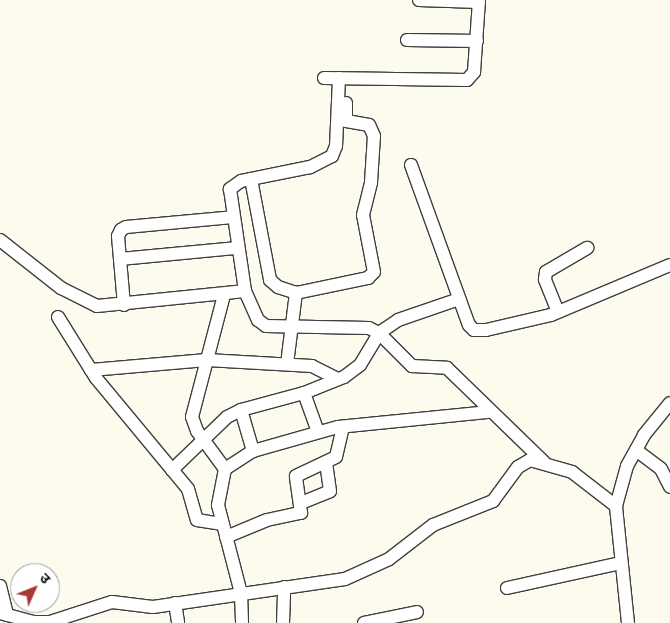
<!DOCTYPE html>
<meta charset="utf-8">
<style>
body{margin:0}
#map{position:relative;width:670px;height:623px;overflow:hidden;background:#fdfbed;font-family:"IBM Plex Serif","Noto Sans Devanagari",serif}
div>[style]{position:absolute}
.roads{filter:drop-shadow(1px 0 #3f3f3f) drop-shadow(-1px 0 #3f3f3f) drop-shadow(0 1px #3f3f3f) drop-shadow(0 -1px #3f3f3f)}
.minor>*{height:12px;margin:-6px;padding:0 6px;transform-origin:6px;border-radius:6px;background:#fff}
span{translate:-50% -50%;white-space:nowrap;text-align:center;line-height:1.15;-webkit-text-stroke:5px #fff;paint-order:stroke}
.north{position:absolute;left:10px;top:563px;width:50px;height:50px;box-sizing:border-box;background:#fff;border:1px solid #9e9e9e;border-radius:50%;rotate:46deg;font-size:14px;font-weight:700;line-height:20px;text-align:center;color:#0c0c0c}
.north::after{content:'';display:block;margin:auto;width:18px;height:22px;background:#aa3936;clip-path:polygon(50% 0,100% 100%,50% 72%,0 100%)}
</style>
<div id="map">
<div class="roads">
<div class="minor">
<div style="left:419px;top:0;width:60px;rotate:1.9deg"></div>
<div style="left:407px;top:40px;width:70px;rotate:0.8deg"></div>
<div style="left:324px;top:78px;width:143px;rotate:0.8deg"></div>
<div style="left:467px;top:80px;width:11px;rotate:-49deg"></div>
<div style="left:474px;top:72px;width:72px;rotate:-86deg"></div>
<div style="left:339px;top:78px;width:68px;rotate:92.5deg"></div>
<div style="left:336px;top:146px;width:11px;rotate:112deg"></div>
<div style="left:332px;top:156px;width:25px;rotate:153deg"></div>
<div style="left:310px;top:167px;width:70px;rotate:168.5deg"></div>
<div style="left:241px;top:181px;width:14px;rotate:144deg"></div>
<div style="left:230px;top:189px;width:103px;rotate:81.6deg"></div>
<div style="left:245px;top:291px;width:32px;rotate:66deg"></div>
<div style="left:258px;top:320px;width:10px;rotate:37deg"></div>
<div style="left:266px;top:326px;width:103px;rotate:1.1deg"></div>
<div style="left:369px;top:328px;width:11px;rotate:27deg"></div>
<div style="left:379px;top:333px;width:47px;rotate:45deg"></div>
<div style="left:412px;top:366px;width:35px;rotate:3deg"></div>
<div style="left:447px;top:368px;width:135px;rotate:44.1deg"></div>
<div style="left:411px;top:165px;width:170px;rotate:70.1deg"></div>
<div style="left:469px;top:325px;width:7px;rotate:45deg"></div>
<div style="left:474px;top:330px;width:12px"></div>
<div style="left:486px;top:330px;width:67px;rotate:-13deg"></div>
<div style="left:551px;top:315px;width:129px;rotate:-22.8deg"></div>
<div style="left:251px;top:179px;width:103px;rotate:79.3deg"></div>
<div style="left:270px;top:280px;width:11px;rotate:41deg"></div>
<div style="left:278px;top:287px;width:19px;rotate:18deg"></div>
<div style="left:0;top:240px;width:78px;rotate:38.2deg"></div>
<div style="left:61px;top:288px;width:40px;rotate:26.6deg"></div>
<div style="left:97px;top:306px;width:149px;rotate:-5.8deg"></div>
<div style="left:120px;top:259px;width:118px;rotate:-5.4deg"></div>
<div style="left:224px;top:295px;width:126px;rotate:104.7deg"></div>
<div style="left:192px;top:417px;width:15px;rotate:70deg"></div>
<div style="left:197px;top:431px;width:47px;rotate:53.6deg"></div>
<div style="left:225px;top:469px;width:37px;rotate:101deg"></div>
<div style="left:218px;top:505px;width:91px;rotate:75.4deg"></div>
<div style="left:241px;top:593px;width:30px;rotate:88deg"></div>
<div style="left:124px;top:305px;width:69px;rotate:-95deg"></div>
<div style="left:118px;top:236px;width:7px;rotate:-63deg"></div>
<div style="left:121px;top:230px;width:6px;rotate:-31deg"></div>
<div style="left:126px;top:227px;width:107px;rotate:-5.3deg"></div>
<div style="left:558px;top:312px;width:35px;rotate:-112deg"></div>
<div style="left:545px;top:279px;width:7px;rotate:-82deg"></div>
<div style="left:546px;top:272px;width:48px;rotate:-30.3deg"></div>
<div style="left:58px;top:317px;width:72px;rotate:58.1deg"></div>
<div style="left:96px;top:378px;width:144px;rotate:50.3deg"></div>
<div style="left:188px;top:489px;width:32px;rotate:74deg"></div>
<div style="left:197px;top:520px;width:26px;rotate:9deg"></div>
<div style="left:287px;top:364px;width:72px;rotate:-82.8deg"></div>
<div style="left:296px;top:293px;width:74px;rotate:-11.8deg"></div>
<div style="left:368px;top:278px;width:8px;rotate:-45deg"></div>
<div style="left:374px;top:272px;width:58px;rotate:-100.9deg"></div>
<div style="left:363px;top:215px;width:34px;rotate:-76deg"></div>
<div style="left:371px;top:182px;width:46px;rotate:-86.3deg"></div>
<div style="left:374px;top:136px;width:12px;rotate:-114deg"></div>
<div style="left:369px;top:125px;width:23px;rotate:-170deg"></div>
<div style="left:346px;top:121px;width:18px;rotate:-90deg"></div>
<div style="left:91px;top:370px;width:116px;rotate:-4.9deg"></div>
<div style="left:207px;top:360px;width:105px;rotate:3.3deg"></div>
<div style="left:312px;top:366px;width:29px;rotate:27deg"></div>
<div style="left:304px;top:393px;width:41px;rotate:70.3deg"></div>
<div style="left:241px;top:410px;width:43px;rotate:73.7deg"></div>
<div style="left:636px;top:450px;width:31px;rotate:37deg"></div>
<div style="left:661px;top:469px;width:20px;rotate:63deg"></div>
<div style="left:225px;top:469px;width:33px;rotate:-33deg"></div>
<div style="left:253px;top:451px;width:88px;rotate:-15.8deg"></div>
<div style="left:338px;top:427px;width:152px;rotate:-5.7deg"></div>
<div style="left:172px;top:470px;width:76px;rotate:-43.9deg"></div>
<div style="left:227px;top:417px;width:16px;rotate:-27deg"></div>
<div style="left:241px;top:410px;width:65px;rotate:-15.1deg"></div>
<div style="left:304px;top:393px;width:43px;rotate:-21.8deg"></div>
<div style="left:344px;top:377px;width:20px;rotate:-37deg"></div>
<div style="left:360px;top:365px;width:37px;rotate:-59deg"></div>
<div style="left:379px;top:333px;width:23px;rotate:-34deg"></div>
<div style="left:398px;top:320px;width:65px;rotate:-19deg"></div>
<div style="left:301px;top:503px;width:31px;rotate:-22deg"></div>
<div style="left:330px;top:491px;width:29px;rotate:-98deg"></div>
<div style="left:226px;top:537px;width:44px;rotate:-22.5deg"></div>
<div style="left:267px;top:520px;width:35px;rotate:-12deg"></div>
<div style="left:301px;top:513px;width:37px;rotate:-98deg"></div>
<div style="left:296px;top:476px;width:44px;rotate:-25.4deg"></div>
<div style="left:336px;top:457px;width:31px;rotate:-77deg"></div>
<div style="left:0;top:586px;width:30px;rotate:76deg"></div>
<div style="left:507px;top:588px;width:117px;rotate:-12.4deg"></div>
<div style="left:175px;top:603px;width:20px;rotate:81deg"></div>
<div style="left:0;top:613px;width:34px;rotate:15deg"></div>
<div style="left:33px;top:622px;width:17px"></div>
<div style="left:50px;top:622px;width:65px;rotate:-17.9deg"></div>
<div style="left:112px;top:602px;width:41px;rotate:7deg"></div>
<div style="left:153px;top:607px;width:194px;rotate:-8.3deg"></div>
<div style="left:345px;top:579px;width:48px;rotate:-24.4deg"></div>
<div style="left:389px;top:559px;width:56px;rotate:-37.7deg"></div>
<div style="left:433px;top:525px;width:65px;rotate:-21.8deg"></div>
<div style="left:493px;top:501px;width:42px;rotate:-53.7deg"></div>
<div style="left:518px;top:467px;width:14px;rotate:-30deg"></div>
<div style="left:530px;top:460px;width:44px;rotate:15.9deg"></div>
<div style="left:572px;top:472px;width:56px;rotate:37.7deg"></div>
<div style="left:283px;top:623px;width:36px;rotate:-88deg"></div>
<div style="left:364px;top:623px;width:54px;rotate:-11.7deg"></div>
<div style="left:628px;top:623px;width:118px;rotate:-95.9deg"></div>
<div style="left:616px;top:506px;width:41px;rotate:-74.6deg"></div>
<div style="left:627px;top:466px;width:35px;rotate:-61deg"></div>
<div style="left:644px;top:435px;width:41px;rotate:-50.9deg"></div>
</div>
</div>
<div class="north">उ</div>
</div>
